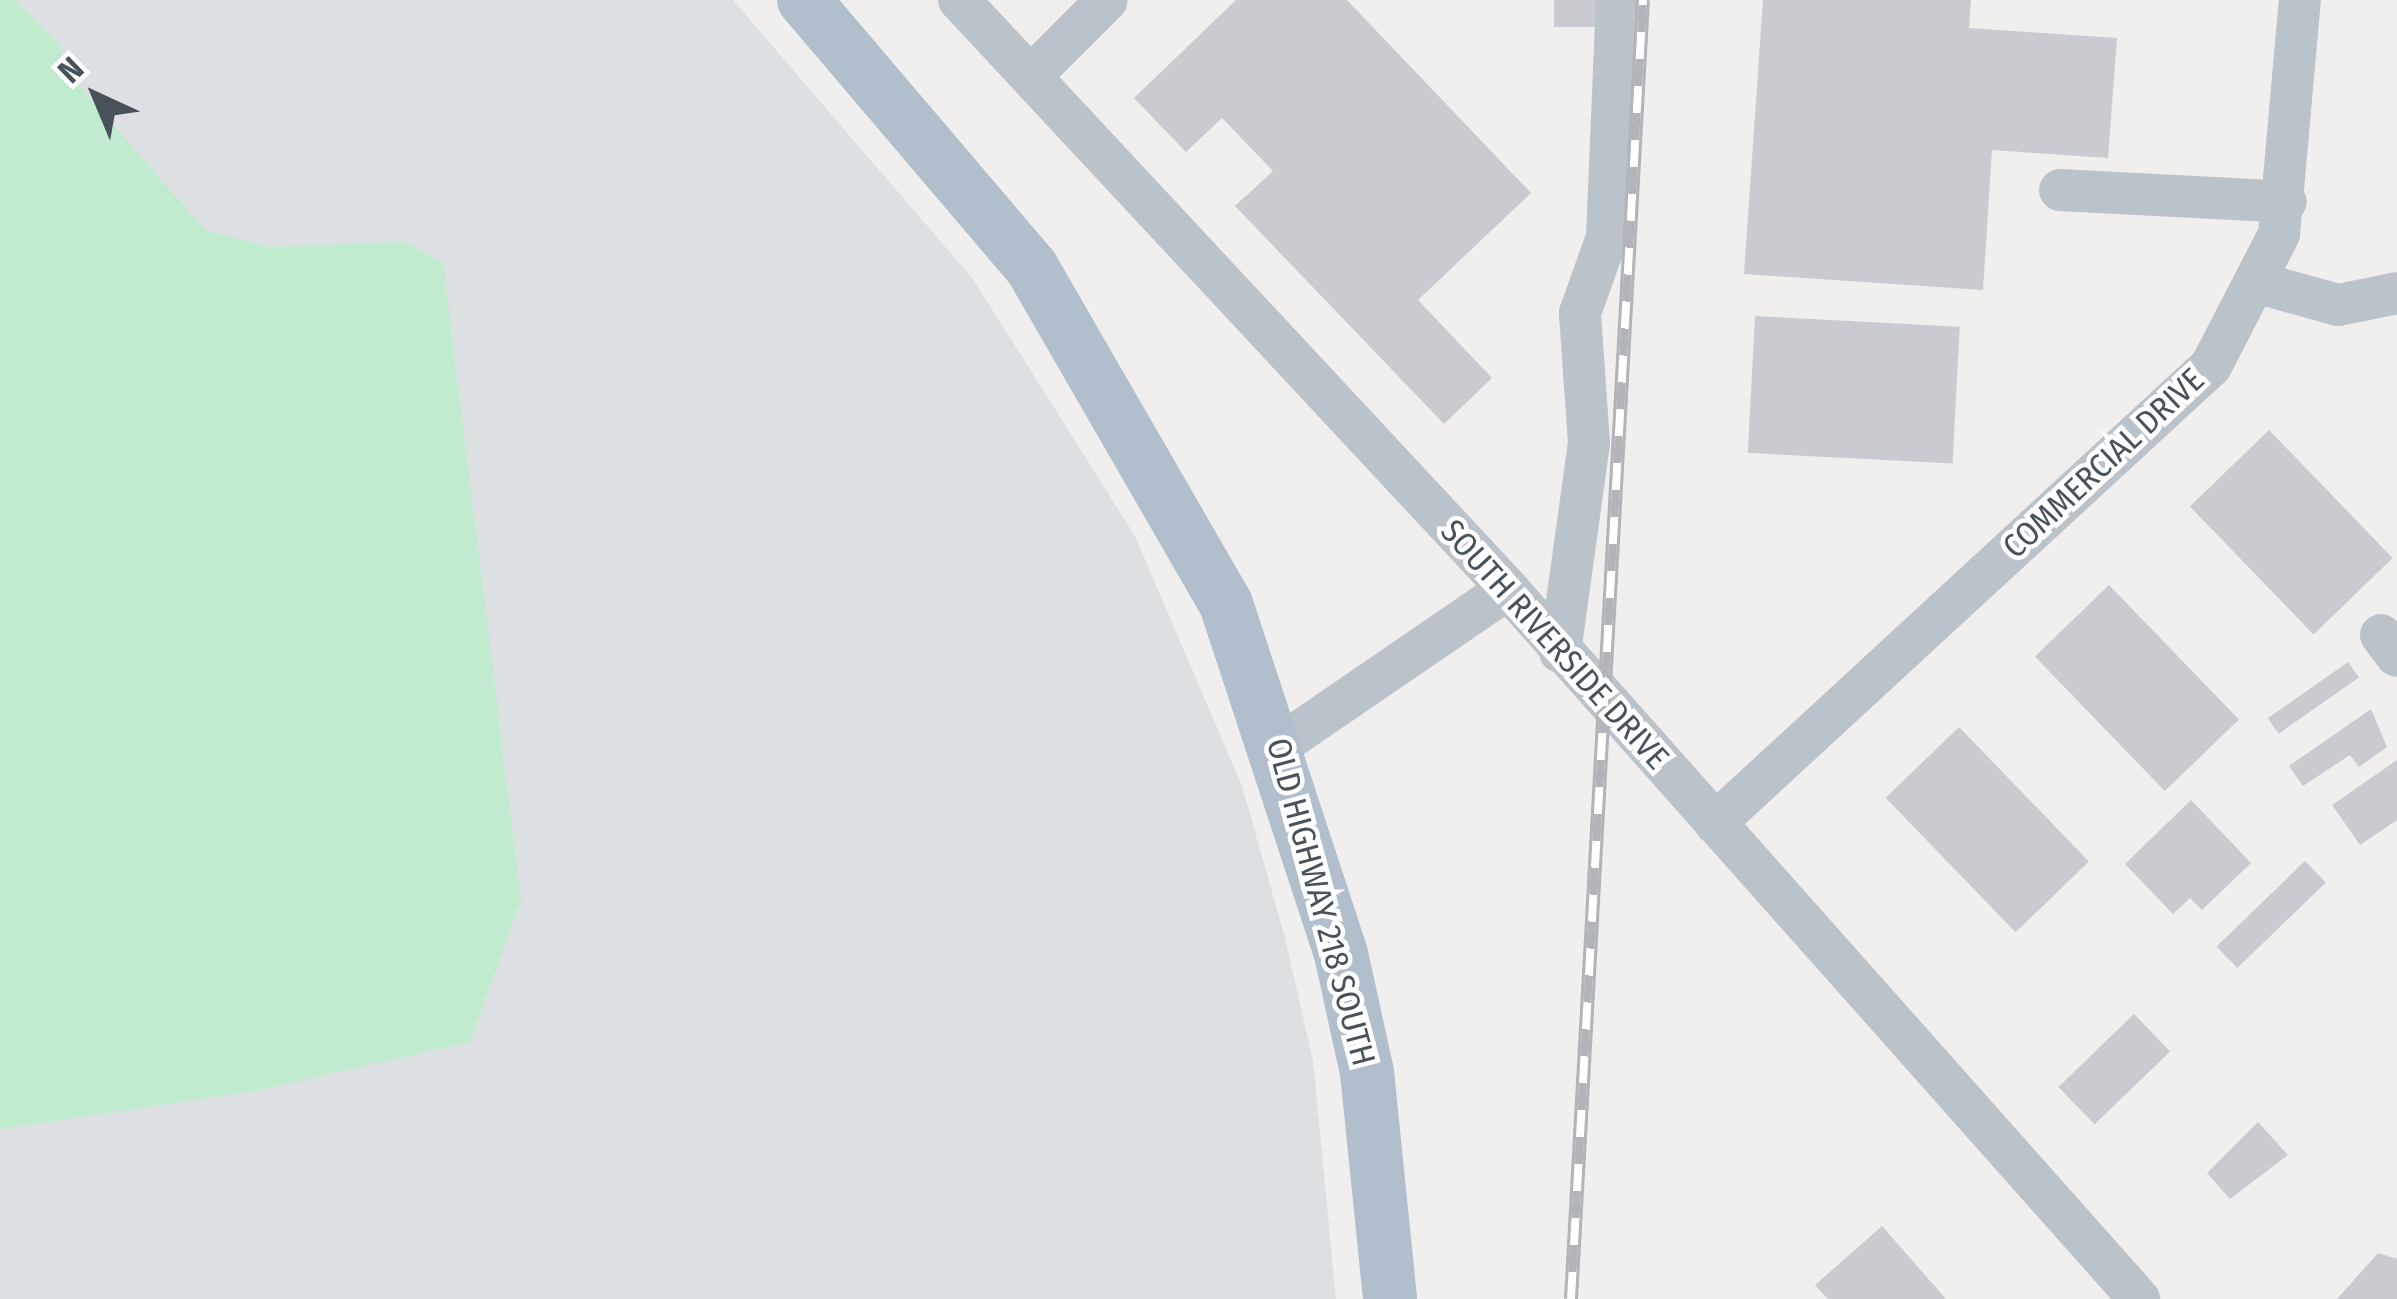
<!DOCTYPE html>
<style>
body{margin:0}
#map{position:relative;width:2397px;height:1299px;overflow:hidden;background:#f1eeee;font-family:"Fira Sans Condensed",sans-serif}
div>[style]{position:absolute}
.airport>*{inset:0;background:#dde0e2}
.green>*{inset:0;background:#c0ebce}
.building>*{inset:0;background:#c9cbd0;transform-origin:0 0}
.minor>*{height:42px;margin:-21px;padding:0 21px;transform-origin:21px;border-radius:21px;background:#bbc3ca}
.major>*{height:54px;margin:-27px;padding:0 27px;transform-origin:27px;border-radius:27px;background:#b0bfcb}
.rail>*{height:14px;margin-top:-7px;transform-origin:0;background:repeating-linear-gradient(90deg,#fff 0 27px,#b1b4b8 0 54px);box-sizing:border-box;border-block:3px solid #b1b4b8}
span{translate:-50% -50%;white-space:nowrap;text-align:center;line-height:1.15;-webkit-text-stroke:9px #fff;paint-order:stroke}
.street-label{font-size:33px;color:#48525a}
.north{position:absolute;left:36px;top:36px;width:120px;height:120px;-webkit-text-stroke:9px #fff;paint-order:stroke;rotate:316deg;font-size:33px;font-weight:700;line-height:48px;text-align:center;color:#48525a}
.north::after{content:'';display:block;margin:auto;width:42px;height:54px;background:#48525a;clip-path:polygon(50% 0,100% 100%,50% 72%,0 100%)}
</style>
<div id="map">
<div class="airport">
<div style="clip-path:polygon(0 0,733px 0,973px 279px,1135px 536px,1242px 786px,1285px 938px,1313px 1061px,1336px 1299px,0 1299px)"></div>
</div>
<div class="green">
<div style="clip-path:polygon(0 0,15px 0,61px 47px,64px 68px,205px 230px,269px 247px,405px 242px,443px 263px,521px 900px,470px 1042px,254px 1091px,0 1129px)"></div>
</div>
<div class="building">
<div style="clip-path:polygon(1236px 0,1347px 0,1531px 193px,1418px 300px,1492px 378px,1444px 424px,1235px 206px,1273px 171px,1222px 118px,1186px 152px,1134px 98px)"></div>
<div style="left:1554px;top:0;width:45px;height:27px"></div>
<div style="clip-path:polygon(1763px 0,1971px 0,1969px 28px,2117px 38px,2108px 158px,1992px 150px,1983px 290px,1744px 274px)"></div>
<div style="left:1755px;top:316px;width:205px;height:137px;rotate:3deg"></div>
<div style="left:2269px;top:430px;width:178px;height:110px;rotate:46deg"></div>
<div style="left:2109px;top:585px;width:187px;height:103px;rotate:46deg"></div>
<div style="left:2348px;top:662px;width:19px;height:98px;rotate:55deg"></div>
<div style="clip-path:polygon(2371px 709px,2387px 747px,2359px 767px,2350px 755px,2303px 786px,2289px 766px)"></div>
<div style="left:1959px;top:727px;width:187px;height:102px;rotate:46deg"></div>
<div style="clip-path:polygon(2397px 760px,2397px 820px,2360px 845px,2332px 805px)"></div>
<div style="clip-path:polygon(2191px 800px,2251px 863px,2202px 910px,2190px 898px,2173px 914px,2125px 864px)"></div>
<div style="left:2305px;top:861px;width:30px;height:123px;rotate:46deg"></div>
<div style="left:2134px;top:1014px;width:52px;height:105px;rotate:46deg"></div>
<div style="clip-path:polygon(2258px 1122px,2288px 1155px,2230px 1199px,2207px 1173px)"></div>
<div style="clip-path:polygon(1882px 1226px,1946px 1299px,1828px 1299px,1815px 1285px)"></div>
<div style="clip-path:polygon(2378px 1253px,2397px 1259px,2397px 1299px,2337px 1299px)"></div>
</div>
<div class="minor">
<div style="left:959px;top:0;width:805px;rotate:47.01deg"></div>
<div style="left:1508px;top:589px;width:950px;rotate:48.37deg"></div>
<div style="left:1031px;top:76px;width:107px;rotate:-45deg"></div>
<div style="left:2060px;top:190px;width:226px;rotate:3deg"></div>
<div style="left:2259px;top:283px;width:82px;rotate:15.6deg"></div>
<div style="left:2338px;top:305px;width:60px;rotate:-11.5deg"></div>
<div style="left:2381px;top:635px;width:26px;rotate:53deg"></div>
<div style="left:1560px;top:652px;width:211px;rotate:-82.1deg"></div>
<div style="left:1589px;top:443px;width:130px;rotate:-94deg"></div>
<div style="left:1580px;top:313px;width:81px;rotate:-70.4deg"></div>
<div style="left:1607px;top:237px;width:237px;rotate:-87.6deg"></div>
<div style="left:1280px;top:745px;width:276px;rotate:-34.4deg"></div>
<div style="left:1715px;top:823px;width:674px;rotate:-42.66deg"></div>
<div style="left:2211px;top:366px;width:148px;rotate:-62.7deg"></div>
<div style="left:2279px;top:234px;width:235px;rotate:-84.9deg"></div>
</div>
<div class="major">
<div style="left:804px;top:0;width:352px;rotate:49.6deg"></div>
<div style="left:1032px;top:268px;width:388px;rotate:60deg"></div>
<div style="left:1226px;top:604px;width:368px;rotate:71.8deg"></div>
<div style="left:1341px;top:954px;width:121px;rotate:77.6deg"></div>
<div style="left:1367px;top:1072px;width:228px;rotate:84.2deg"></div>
</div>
<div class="rail">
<div style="left:1571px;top:1299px;width:1301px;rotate:-86.83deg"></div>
</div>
<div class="street-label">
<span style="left:2104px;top:464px;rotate:-43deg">COMMERCIAL DRIVE</span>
<span style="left:1554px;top:645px;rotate:48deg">SOUTH RIVERSIDE DRIVE</span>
<span style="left:1320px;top:902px;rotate:75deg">OLD HIGHWAY 218 SOUTH</span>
</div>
<div class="north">N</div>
</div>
